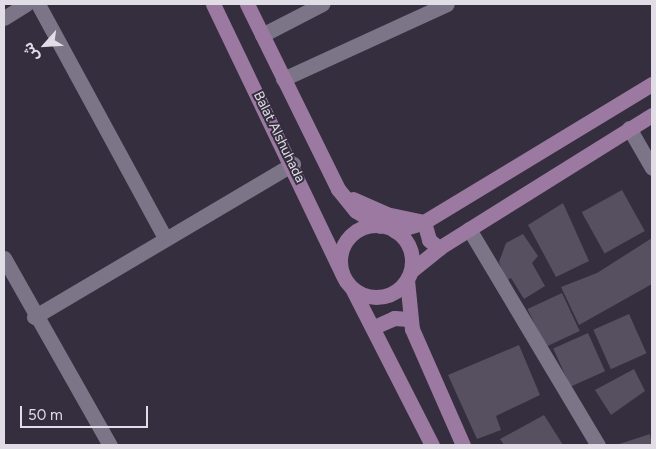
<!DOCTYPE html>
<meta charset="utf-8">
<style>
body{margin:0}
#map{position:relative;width:656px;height:449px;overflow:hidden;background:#342e3e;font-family:Figtree,"Noto Sans Arabic",sans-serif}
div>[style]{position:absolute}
.building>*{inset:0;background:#565060;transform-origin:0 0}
.minor>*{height:15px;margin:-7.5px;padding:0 7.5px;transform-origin:7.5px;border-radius:7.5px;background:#7c7587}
.major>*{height:15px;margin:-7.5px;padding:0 7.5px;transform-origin:7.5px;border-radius:7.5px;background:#9b79a0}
.major>.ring{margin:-7.5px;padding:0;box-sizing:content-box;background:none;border:15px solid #9b79a0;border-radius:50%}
span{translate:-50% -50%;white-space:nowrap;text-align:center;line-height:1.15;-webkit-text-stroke:4px #342e3e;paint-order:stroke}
.street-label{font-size:14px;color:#e1dde7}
.frame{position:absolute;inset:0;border:5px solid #e1dde7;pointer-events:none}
.north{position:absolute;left:20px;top:20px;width:50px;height:50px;-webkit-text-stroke:4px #342e3e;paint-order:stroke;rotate:244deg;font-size:14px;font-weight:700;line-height:20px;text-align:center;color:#e1dde7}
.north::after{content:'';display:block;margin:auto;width:18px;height:22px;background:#e1dde7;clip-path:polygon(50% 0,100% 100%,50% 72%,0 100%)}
.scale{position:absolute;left:20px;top:406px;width:128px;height:22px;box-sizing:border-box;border:2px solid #e1dde7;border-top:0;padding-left:6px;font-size:15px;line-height:18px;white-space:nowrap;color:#e1dde7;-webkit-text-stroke:4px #342e3e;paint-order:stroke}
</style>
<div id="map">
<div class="building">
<div style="left:622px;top:190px;width:47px;height:46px;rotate:61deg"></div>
<div style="clip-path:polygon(563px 203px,589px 261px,556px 277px,528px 225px)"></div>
<div style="clip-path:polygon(523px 234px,538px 256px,532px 263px,545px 286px,524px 299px,511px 278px,505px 281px,499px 262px,506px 243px)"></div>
<div style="clip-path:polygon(652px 238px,652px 284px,579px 325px,561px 287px,597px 273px)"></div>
<div style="left:562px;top:293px;width:42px;height:38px;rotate:65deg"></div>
<div style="left:629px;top:314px;width:43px;height:39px;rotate:66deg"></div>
<div style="left:588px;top:333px;width:42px;height:38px;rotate:66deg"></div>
<div style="clip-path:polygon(519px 345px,540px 395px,496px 416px,501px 430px,477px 439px,448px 375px)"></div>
<div style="clip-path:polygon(634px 369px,645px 391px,611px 415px,595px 390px)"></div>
<div style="clip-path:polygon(544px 415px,563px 445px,504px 445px,500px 439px)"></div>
<div style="clip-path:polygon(650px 434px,652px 445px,616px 445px)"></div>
</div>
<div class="minor">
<div style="left:38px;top:4px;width:266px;rotate:61.5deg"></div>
<div style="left:4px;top:18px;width:26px;rotate:-32deg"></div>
<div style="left:262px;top:35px;width:68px;rotate:-27.3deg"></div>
<div style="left:283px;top:79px;width:180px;rotate:-24.6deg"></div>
<div style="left:629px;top:128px;width:46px;rotate:60.1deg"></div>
<div style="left:469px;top:229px;width:252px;rotate:59.2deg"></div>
<div style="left:4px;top:258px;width:215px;rotate:60.5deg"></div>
<div style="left:34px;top:317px;width:301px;rotate:-30.6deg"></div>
</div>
<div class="major">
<div style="left:213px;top:4px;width:298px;rotate:64.4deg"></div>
<div style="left:247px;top:4px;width:206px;rotate:63.8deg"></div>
<div style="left:338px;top:189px;width:28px;rotate:51deg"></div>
<div style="left:356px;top:211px;width:28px;rotate:32deg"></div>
<div style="left:353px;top:199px;width:36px;rotate:24deg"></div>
<div style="left:386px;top:214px;width:39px;rotate:12deg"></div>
<div style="left:424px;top:222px;width:19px;rotate:74deg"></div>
<div style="left:429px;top:240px;width:13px;rotate:39deg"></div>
<div class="ring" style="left:340px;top:225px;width:57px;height:57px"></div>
<div style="left:395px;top:231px;width:30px;rotate:-17deg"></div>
<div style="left:424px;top:222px;width:267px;rotate:-31.2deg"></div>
<div style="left:411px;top:271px;width:36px;rotate:-39deg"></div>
<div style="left:439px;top:248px;width:251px;rotate:-32deg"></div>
<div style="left:407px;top:280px;width:49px;rotate:84.2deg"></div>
<div style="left:412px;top:329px;width:127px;rotate:66.3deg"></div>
<div style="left:353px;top:290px;width:174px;rotate:63deg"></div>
<div style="left:374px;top:327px;width:22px;rotate:-24deg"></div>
<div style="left:394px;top:318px;width:15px;rotate:4deg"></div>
</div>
<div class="street-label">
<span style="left:279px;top:137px;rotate:64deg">Balat Alshuhada</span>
</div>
<div class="frame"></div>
<div class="north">ش</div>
<div class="scale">50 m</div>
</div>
